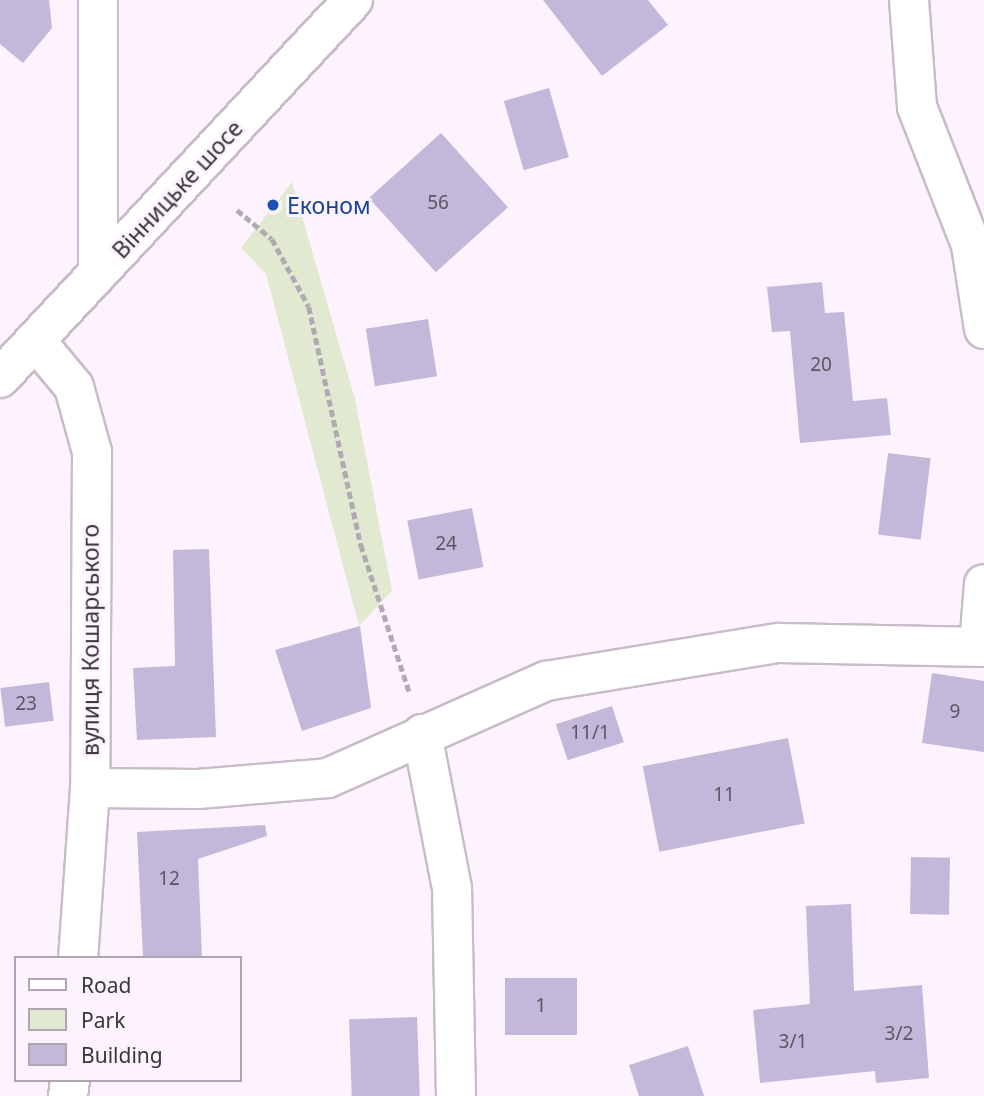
<!DOCTYPE html>
<meta charset="utf-8">
<style>
body{margin:0}
#map{position:relative;width:984px;height:1096px;overflow:hidden;background:#fdf3fe;font-family:"Noto Sans",sans-serif}
div>[style]{position:absolute}
.green>*{inset:0;background:#e1e9d0}
.building>*{inset:0;background:#c3b8da;transform-origin:0 0}
.path>*{height:4.5px;margin-top:-2.25px;transform-origin:0;background:repeating-linear-gradient(90deg,#b1aab2 0 7px,transparent 0 10.5px)}
.roads{filter:drop-shadow(2px 0 #c8bcc9) drop-shadow(-2px 0 #c8bcc9) drop-shadow(0 2px #c8bcc9) drop-shadow(0 -2px #c8bcc9)}
.minor>*{height:38px;margin:-19px;padding:0 19px;transform-origin:19px;border-radius:19px;background:#fff}
.major>*{height:38px;margin:-19px;padding:0 19px;transform-origin:19px;border-radius:19px;background:#fff}
.dots>*{width:19px;height:19px;translate:-50% -50%;box-sizing:border-box;border:4px solid #fdf3fe;border-radius:50%}
span{translate:-50% -50%;white-space:nowrap;text-align:center;line-height:1.15;-webkit-text-stroke:6px #fdf3fe;paint-order:stroke}
.number-label{font-size:19px;color:#5c5663}
.number-label span{-webkit-text-stroke-width:0}
.street-label{font-size:23px;color:#3a363b}
.transit-label{font-size:23px;color:#164399}
.left{translate:0 -50%;text-align:left}
.legend{position:absolute;left:14px;top:956px;width:228px;height:126px;box-sizing:border-box;background:#fdf3fe;border:2px solid #afa7b0;margin:0;padding:9px 12px;list-style:none;font-size:21px;color:#3a363b}
.legend li{display:flex;align-items:center;gap:14px;height:35px}
.legend b{width:35px;border:2px solid #afa7b0}
</style>
<div id="map">
<div class="green">
<div style="clip-path:polygon(292px 182px,355px 399px,392px 591px,359px 626px,266px 274px,241px 248px)"></div>
</div>
<div class="building">
<div style="clip-path:polygon(0 0,49px 0,52px 28px,23px 63px,0 44px)"></div>
<div style="clip-path:polygon(543px 0,648px 0,668px 25px,602px 76px)"></div>
<div style="left:549px;top:88px;width:72px;height:47px;rotate:74deg"></div>
<div style="left:441px;top:133px;width:100px;height:97px;rotate:48deg"></div>
<div style="clip-path:polygon(822px 282px,825px 313px,844px 312px,853px 401px,887px 398px,891px 435px,800px 443px,790px 331px,772px 332px,767px 287px)"></div>
<div style="left:428px;top:319px;width:58px;height:63px;rotate:81deg"></div>
<div style="left:888px;top:453px;width:43px;height:82px;rotate:7deg"></div>
<div style="left:472px;top:508px;width:60px;height:66px;rotate:79deg"></div>
<div style="clip-path:polygon(209px 549px,216px 737px,137px 740px,133px 668px,175px 666px,173px 550px)"></div>
<div style="clip-path:polygon(360px 626px,371px 708px,302px 731px,275px 650px)"></div>
<div style="clip-path:polygon(932px 673px,984px 681px,984px 752px,922px 743px)"></div>
<div style="left:49px;top:682px;width:39px;height:49px;rotate:83deg"></div>
<div style="left:612px;top:706px;width:38px;height:59px;rotate:72deg"></div>
<div style="left:788px;top:738px;width:87px;height:148px;rotate:79deg"></div>
<div style="clip-path:polygon(265px 825px,267px 836px,198px 859px,202px 958px,143px 958px,137px 832px)"></div>
<div style="left:911px;top:857px;width:39px;height:57px;rotate:1deg"></div>
<div style="clip-path:polygon(851px 904px,854px 991px,922px 985px,929px 1078px,876px 1083px,875px 1071px,760px 1083px,753px 1010px,810px 1004px,806px 906px)"></div>
<div style="left:505px;top:978px;width:72px;height:57px"></div>
<div style="left:417px;top:1017px;width:79px;height:68px;rotate:88deg"></div>
<div style="clip-path:polygon(688px 1046px,704px 1096px,639px 1096px,629px 1065px)"></div>
</div>
<div class="path">
<div style="left:237px;top:210px;width:45px;rotate:39.6deg"></div>
<div style="left:272px;top:239px;width:77px;rotate:61.4deg"></div>
<div style="left:309px;top:307px;width:244px;rotate:77.7deg"></div>
<div style="left:361px;top:545px;width:157px;rotate:71.8deg"></div>
</div>
<div class="roads">
<div class="minor">
<div style="left:98px;top:0;width:273px;rotate:90deg"></div>
<div style="left:909px;top:0;width:107px;rotate:85.7deg"></div>
<div style="left:917px;top:107px;width:148px;rotate:68.6deg"></div>
<div style="left:971px;top:245px;width:85px;rotate:81.2deg"></div>
<div style="left:35px;top:340px;width:61px;rotate:50.3deg"></div>
<div style="left:74px;top:387px;width:67px;rotate:74.5deg"></div>
<div style="left:92px;top:452px;width:336px;rotate:90.3deg"></div>
<div style="left:90px;top:788px;width:170px;rotate:94deg"></div>
<div style="left:979px;top:646px;width:62px;rotate:-85.4deg"></div>
<div style="left:422px;top:734px;width:157px;rotate:79deg"></div>
<div style="left:452px;top:888px;width:208px;rotate:88.9deg"></div>
<div style="left:90px;top:788px;width:108px;rotate:0.5deg"></div>
<div style="left:198px;top:789px;width:130px;rotate:-4.8deg"></div>
<div style="left:328px;top:778px;width:239px;rotate:-24deg"></div>
<div style="left:546px;top:681px;width:236px;rotate:-9.3deg"></div>
<div style="left:779px;top:643px;width:205px;rotate:1.1deg"></div>
<div style="left:68px;top:1096px;width:16px;rotate:-83deg"></div>
</div>
<div class="major">
<div style="left:0;top:378px;width:517px;rotate:-46.96deg"></div>
</div>
</div>
<div class="dots">
<div style="left:273px;top:205px;background:#1a4fb4"></div>
</div>
<div class="number-label">
<span style="left:438px;top:203px">56</span>
<span style="left:821px;top:365px">20</span>
<span style="left:446px;top:544px">24</span>
<span style="left:26px;top:704px">23</span>
<span style="left:955px;top:712px">9</span>
<span style="left:590px;top:733px">11/1</span>
<span style="left:724px;top:795px">11</span>
<span style="left:169px;top:879px">12</span>
<span style="left:541px;top:1006px">1</span>
<span style="left:899px;top:1034px">3/2</span>
<span style="left:793px;top:1042px">3/1</span>
</div>
<div class="street-label">
<span style="left:177px;top:189px;rotate:-47deg">Вінницьке шосе</span>
<span style="left:90px;top:640px;rotate:-90deg">вулиця Кошарського</span>
</div>
<div class="transit-label">
<span class="left" style="left:287px;top:205px">Економ</span>
</div>
<ul class="legend">
<li><b style="height:9px;background:#fff"></b>Road</li>
<li><b style="height:19px;background:#e1e9d0"></b>Park</li>
<li><b style="height:19px;background:#c3b8da"></b>Building</li>
</ul>
</div>
